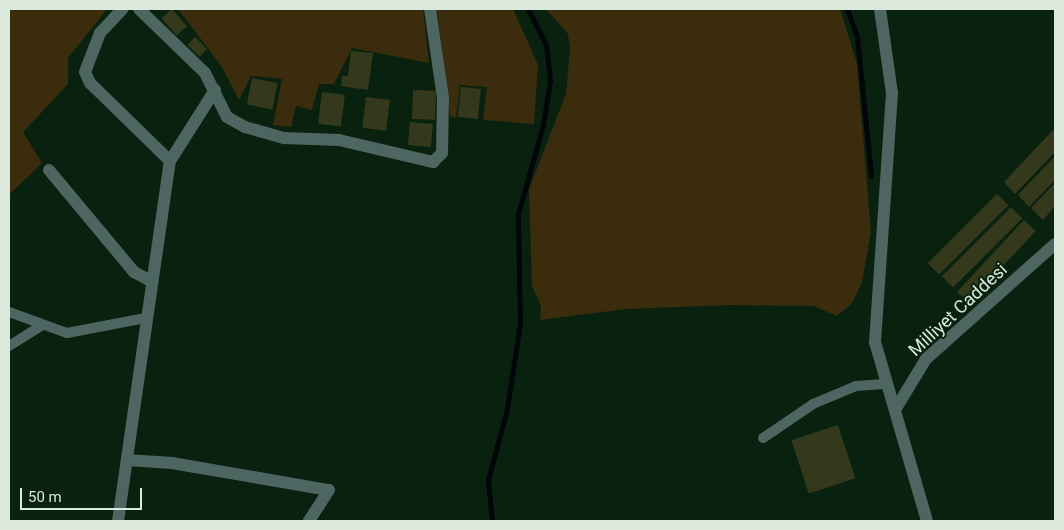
<!DOCTYPE html>
<style>
body{margin:0}
#map{position:relative;width:1064px;height:530px;overflow:hidden;background:#09220f;font-family:Roboto,sans-serif}
div>[style]{position:absolute}
.green>*{inset:0;background:#3b2c0d}
.stream>*{height:5px;margin:-2.5px;padding:0 2.5px;transform-origin:2.5px;border-radius:2.5px;background:#000609}
.building>*{inset:0;background:#35391b;transform-origin:0 0}
.service>*{height:10px;margin:-5px;padding:0 5px;transform-origin:5px;border-radius:5px;background:#4e6661}
.minor>*{height:12px;margin:-6px;padding:0 6px;transform-origin:6px;border-radius:6px;background:#4e6661}
span{translate:-50% -50%;white-space:nowrap;text-align:center;line-height:1.15;-webkit-text-stroke:4px #09220f;paint-order:stroke}
.street-label{font-size:18px;color:#dbeadd}
.frame{position:absolute;inset:0;border:10px solid #dbeadd;pointer-events:none}
.scale{position:absolute;left:20px;top:488px;width:122px;height:22px;box-sizing:border-box;border:2px solid #dbeadd;border-top:0;padding-left:6px;font-size:15px;line-height:18px;white-space:nowrap;color:#dbeadd;-webkit-text-stroke:4px #09220f;paint-order:stroke}
</style>
<div id="map">
<div class="green">
<div style="clip-path:polygon(9px 9px,107px 9px,68px 58px,68px 84px,23px 132px,42px 163px,9px 195px)"></div>
<div style="clip-path:polygon(178px 9px,423px 9px,429px 63px,352px 48px,334px 84px,319px 84px,312px 110px,296px 106px,291px 127px,273px 125px,282px 79px,251px 76px,239px 100px,222px 67px)"></div>
<div style="clip-path:polygon(437px 9px,513px 9px,538px 65px,534px 124px,483px 120px,487px 87px,460px 85px,456px 118px,450px 116px)"></div>
<div style="clip-path:polygon(546px 9px,840px 9px,857px 63px,871px 232px,862px 282px,852px 303px,837px 316px,814px 306px,731px 305px,626px 309px,540px 320px,541px 306px,532px 286px,529px 189px,566px 94px,570px 49px,568px 34px)"></div>
</div>
<div class="stream">
<div style="left:847px;top:9px;width:30px;rotate:70deg"></div>
<div style="left:857px;top:37px;width:140px;rotate:84.2deg"></div>
<div style="left:492px;top:521px;width:41px;rotate:-95.6deg"></div>
<div style="left:488px;top:480px;width:73px;rotate:-75deg"></div>
<div style="left:507px;top:409px;width:87px;rotate:-81.4deg"></div>
<div style="left:520px;top:323px;width:109px;rotate:-91.1deg"></div>
<div style="left:518px;top:214px;width:92px;rotate:-74.3deg"></div>
<div style="left:543px;top:125px;width:45px;rotate:-81deg"></div>
<div style="left:550px;top:81px;width:36px;rotate:-96deg"></div>
<div style="left:546px;top:45px;width:40px;rotate:-116.6deg"></div>
</div>
<div class="building">
<div style="left:172px;top:9px;width:23px;height:14px;rotate:49deg"></div>
<div style="left:195px;top:37px;width:17px;height:11px;rotate:45deg"></div>
<div style="clip-path:polygon(351px 51px,373px 53px,368px 90px,341px 86px,342px 76px,348px 76px)"></div>
<div style="left:252px;top:78px;width:26px;height:27px;rotate:11deg"></div>
<div style="left:461px;top:87px;width:20px;height:30px;rotate:6deg"></div>
<div style="left:413px;top:90px;width:23px;height:29px;rotate:2deg"></div>
<div style="left:322px;top:92px;width:23px;height:32px;rotate:7deg"></div>
<div style="left:366px;top:97px;width:24px;height:31px;rotate:7deg"></div>
<div style="left:410px;top:122px;width:23px;height:23px;rotate:5deg"></div>
<div style="clip-path:polygon(1055px 128px,1055px 152px,1015px 194px,1004px 182px)"></div>
<div style="clip-path:polygon(1055px 156px,1055px 180px,1029px 207px,1018px 195px)"></div>
<div style="clip-path:polygon(1055px 183px,1055px 206px,1043px 220px,1031px 208px)"></div>
<div style="left:997px;top:194px;width:16px;height:98px;rotate:45deg"></div>
<div style="left:1011px;top:207px;width:16px;height:98px;rotate:45deg"></div>
<div style="left:1024px;top:220px;width:16px;height:98px;rotate:43deg"></div>
<div style="left:838px;top:425px;width:56px;height:49px;rotate:72deg"></div>
</div>
<div class="service">
<div style="left:9px;top:312px;width:62px;rotate:19.9deg"></div>
<div style="left:67px;top:333px;width:80px;rotate:-10.8deg"></div>
<div style="left:9px;top:346px;width:39px;rotate:-32deg"></div>
<div style="left:763px;top:438px;width:60px;rotate:-34.2deg"></div>
<div style="left:813px;top:404px;width:47px;rotate:-22.7deg"></div>
<div style="left:856px;top:386px;width:31px;rotate:-4deg"></div>
</div>
<div class="minor">
<div style="left:139px;top:9px;width:92px;rotate:44.1deg"></div>
<div style="left:205px;top:73px;width:49px;rotate:63.4deg"></div>
<div style="left:227px;top:117px;width:21px;rotate:29deg"></div>
<div style="left:245px;top:127px;width:41px;rotate:15.8deg"></div>
<div style="left:284px;top:138px;width:55px;rotate:2.1deg"></div>
<div style="left:339px;top:140px;width:97px;rotate:13.2deg"></div>
<div style="left:433px;top:162px;width:13px;rotate:-45deg"></div>
<div style="left:442px;top:153px;width:55px;rotate:-89deg"></div>
<div style="left:443px;top:98px;width:90px;rotate:-98.3deg"></div>
<div style="left:880px;top:9px;width:85px;rotate:81.9deg"></div>
<div style="left:892px;top:93px;width:250px;rotate:93.9deg"></div>
<div style="left:875px;top:342px;width:186px;rotate:73.8deg"></div>
<div style="left:170px;top:161px;width:84px;rotate:-57.6deg"></div>
<div style="left:49px;top:170px;width:133px;rotate:50.2deg"></div>
<div style="left:134px;top:272px;width:19px;rotate:28deg"></div>
<div style="left:895px;top:410px;width:60px;rotate:-58.7deg"></div>
<div style="left:926px;top:359px;width:173px;rotate:-41.7deg"></div>
<div style="left:127px;top:460px;width:45px;rotate:3.8deg"></div>
<div style="left:172px;top:463px;width:159px;rotate:9.8deg"></div>
<div style="left:329px;top:490px;width:37px;rotate:123deg"></div>
<div style="left:118px;top:521px;width:364px;rotate:-81.8deg"></div>
<div style="left:170px;top:161px;width:112px;rotate:-135.7deg"></div>
<div style="left:90px;top:83px;width:12px;rotate:-114deg"></div>
<div style="left:85px;top:72px;width:42px;rotate:-69deg"></div>
<div style="left:100px;top:33px;width:33px;rotate:-47deg"></div>
</div>
<div class="street-label">
<span style="left:958px;top:310px;rotate:-43deg">Milliyet Caddesi</span>
</div>
<div class="frame"></div>
<div class="scale">50 m</div>
</div>
